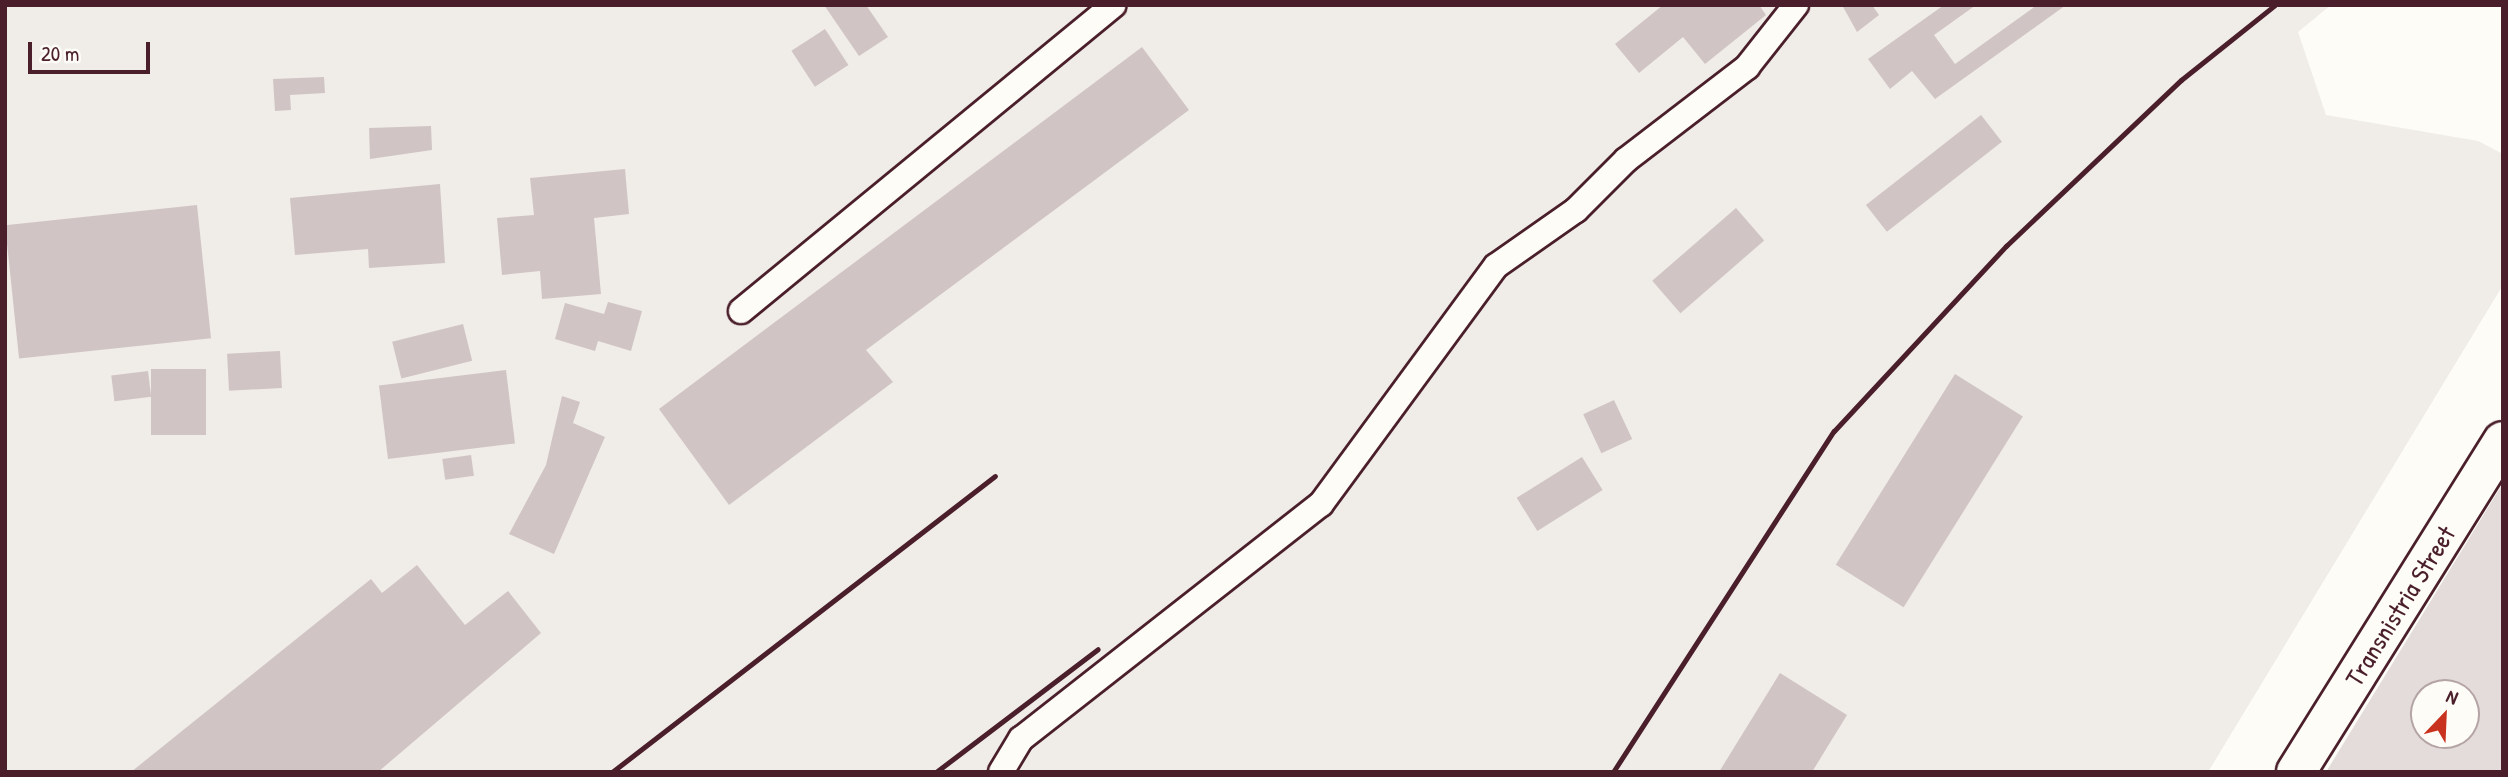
<!DOCTYPE html>
<style>
body{margin:0}
#map{position:relative;width:2508px;height:777px;overflow:hidden;background:#fdfcf7;font-family:"Patrick Hand",sans-serif}
div>[style]{position:absolute}
.built>*{inset:0;background:#f0ece8}
.green>*{inset:0;background:#e3dcda}
.building>*{inset:0;background:#d0c5c4;transform-origin:0 0}
.roads{filter:drop-shadow(2px 0 #4a1f2b) drop-shadow(-2px 0 #4a1f2b) drop-shadow(0 2px #4a1f2b) drop-shadow(0 -2px #4a1f2b)}
.service>*{height:24px;margin:-12px;padding:0 12px;transform-origin:12px;border-radius:12px;background:#fdfcf7}
.tertiary>*{height:38px;margin:-19px;padding:0 19px;transform-origin:19px;border-radius:19px;background:#fdfcf7}
.rail>*{height:5px;margin:-2.5px;padding:0 2.5px;transform-origin:2.5px;border-radius:2.5px;background:#4a1f2b}
span{translate:-50% -50%;white-space:nowrap;text-align:center;line-height:1.15;-webkit-text-stroke:6px #fdfcf7;paint-order:stroke}
.street-label{font-size:26px;color:#4a1f2b}
.frame{position:absolute;inset:0;border:7px solid #4a1f2b;pointer-events:none}
.north{position:absolute;left:2410px;top:679px;width:70px;height:70px;box-sizing:border-box;background:#fdfcf7;border:2px solid #b5a4a5;border-radius:50%;rotate:23deg;font-size:19px;font-weight:700;line-height:28px;text-align:center;color:#4a1f2b}
.north::after{content:'';display:block;margin:auto;width:24px;height:32px;background:#c8321e;clip-path:polygon(50% 0,100% 100%,50% 72%,0 100%)}
.scale{position:absolute;left:28px;top:42px;width:122px;height:32px;box-sizing:border-box;border:4px solid #4a1f2b;border-top:0;padding-left:9px;font-size:21px;line-height:24px;white-space:nowrap;color:#4a1f2b;-webkit-text-stroke:5px #fdfcf7;paint-order:stroke}
</style>
<div id="map">
<div class="built">
<div style="clip-path:polygon(5px 5px,2331px 5px,2298px 32px,2326px 115px,2478px 141px,2503px 154px,2503px 285px,2208px 772px,5px 772px)"></div>
</div>
<div class="green">
<div style="clip-path:polygon(evenodd,2503px 483px,2503px 772px,2326px 772px,2503px 483px,2424px 693px,2466px 693px,2466px 735px,2424px 735px,2424px 693px)"></div>
</div>
<div class="building">
<div style="clip-path:polygon(824px 5px,866px 5px,888px 37px,859px 56px)"></div>
<div style="clip-path:polygon(1663px 5px,1759px 5px,1766px 15px,1705px 64px,1683px 37px,1639px 73px,1615px 44px)"></div>
<div style="clip-path:polygon(1842px 5px,1872px 5px,1879px 15px,1857px 32px)"></div>
<div style="clip-path:polygon(1944px 5px,1976px 5px,1934px 35px,1955px 64px,2037px 5px,2066px 5px,1935px 99px,1912px 71px,1890px 89px,1868px 59px)"></div>
<div style="left:825px;top:29px;width:43px;height:40px;rotate:57deg"></div>
<div style="clip-path:polygon(1142px 47px,1189px 110px,866px 350px,893px 382px,729px 505px,659px 409px)"></div>
<div style="clip-path:polygon(324px 77px,325px 93px,290px 95px,291px 110px,275px 111px,273px 79px)"></div>
<div style="left:1981px;top:115px;width:34px;height:146px;rotate:52deg"></div>
<div style="clip-path:polygon(431px 126px,432px 150px,370px 159px,369px 128px)"></div>
<div style="clip-path:polygon(625px 169px,629px 214px,594px 218px,601px 294px,542px 299px,540px 271px,502px 275px,497px 218px,534px 215px,530px 178px)"></div>
<div style="clip-path:polygon(440px 184px,445px 263px,369px 268px,368px 249px,295px 255px,290px 198px)"></div>
<div style="left:197px;top:205px;width:134px;height:193px;rotate:84deg"></div>
<div style="left:1736px;top:208px;width:43px;height:111px;rotate:49deg"></div>
<div style="clip-path:polygon(608px 302px,642px 311px,631px 351px,598px 341px,595px 351px,555px 339px,565px 303px,604px 314px)"></div>
<div style="left:463px;top:324px;width:38px;height:73px;rotate:76deg"></div>
<div style="left:280px;top:351px;width:37px;height:53px;rotate:87deg"></div>
<div style="left:151px;top:369px;width:55px;height:66px"></div>
<div style="left:506px;top:370px;width:74px;height:128px;rotate:83deg"></div>
<div style="left:148px;top:371px;width:26px;height:37px;rotate:83deg"></div>
<div style="left:1955px;top:374px;width:80px;height:225px;rotate:32deg"></div>
<div style="clip-path:polygon(562px 396px,580px 402px,573px 423px,605px 437px,554px 554px,509px 534px,546px 465px)"></div>
<div style="left:1614px;top:400px;width:43px;height:34px;rotate:65deg"></div>
<div style="left:471px;top:455px;width:21px;height:29px;rotate:82deg"></div>
<div style="left:1582px;top:457px;width:39px;height:77px;rotate:58deg"></div>
<div style="clip-path:polygon(417px 565px,465px 625px,508px 591px,541px 633px,378px 772px,131px 772px,371px 579px,382px 593px)"></div>
<div style="clip-path:polygon(1780px 673px,1847px 715px,1812px 772px,1719px 772px)"></div>
</div>
<div class="roads">
<div class="service">
<div style="left:741px;top:311px;width:482px;rotate:-39.4deg"></div>
<div style="left:1001px;top:772px;width:39px;rotate:-59deg"></div>
<div style="left:1021px;top:739px;width:381px;rotate:-38.1deg"></div>
<div style="left:1321px;top:504px;width:295px;rotate:-53.7deg"></div>
<div style="left:1496px;top:266px;width:98px;rotate:-35deg"></div>
<div style="left:1576px;top:210px;width:71px;rotate:-45deg"></div>
<div style="left:1626px;top:160px;width:153px;rotate:-37.5deg"></div>
<div style="left:1747px;top:67px;width:79px;rotate:-51.7deg"></div>
</div>
<div class="tertiary">
<div style="left:2296px;top:772px;width:390px;rotate:-58deg"></div>
</div>
</div>
<div class="rail">
<div style="left:612px;top:772px;width:484px;rotate:-37.7deg"></div>
<div style="left:936px;top:772px;width:203px;rotate:-37.2deg"></div>
<div style="left:1613px;top:772px;width:406px;rotate:-57.1deg"></div>
<div style="left:1834px;top:431px;width:253px;rotate:-47.1deg"></div>
<div style="left:2006px;top:246px;width:241px;rotate:-43.5deg"></div>
<div style="left:2181px;top:80px;width:120px;rotate:-38.6deg"></div>
</div>
<div class="street-label">
<span style="left:2400px;top:606px;rotate:-58deg">Transnistria Street</span>
</div>
<div class="frame"></div>
<div class="north">N</div>
<div class="scale">20 m</div>
</div>
